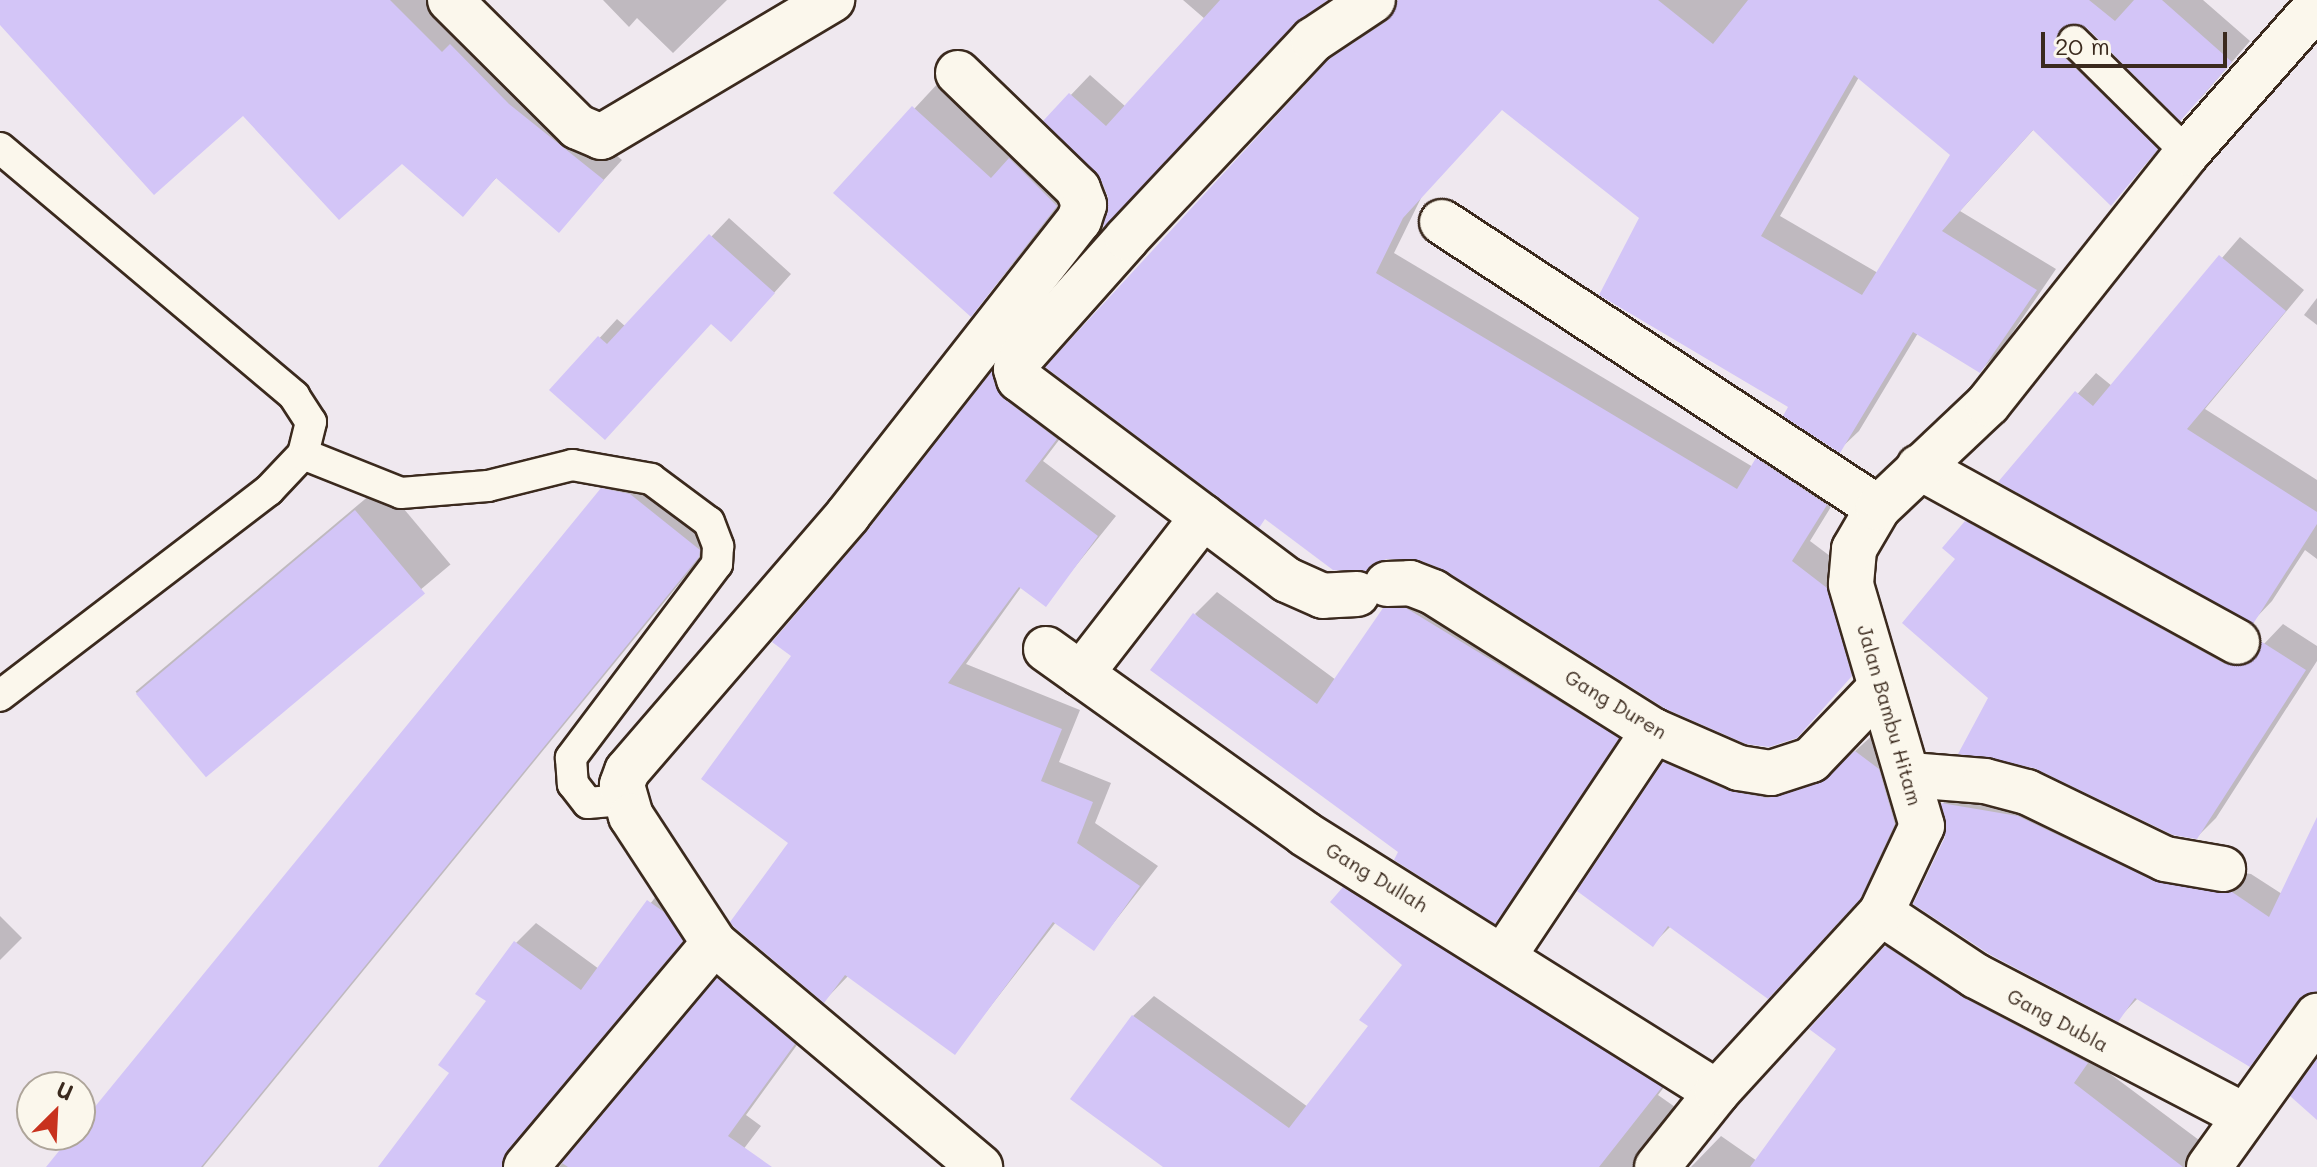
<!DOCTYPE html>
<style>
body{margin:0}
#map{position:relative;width:2317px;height:1167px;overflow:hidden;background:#efe8ef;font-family:Mali,sans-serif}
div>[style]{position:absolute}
.shadow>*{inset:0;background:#0003;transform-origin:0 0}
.building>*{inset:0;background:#d3c5f7;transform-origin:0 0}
.roads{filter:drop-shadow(2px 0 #3b2a1e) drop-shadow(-2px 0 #3b2a1e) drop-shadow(0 2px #3b2a1e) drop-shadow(0 -2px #3b2a1e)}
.service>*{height:30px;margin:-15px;padding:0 15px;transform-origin:15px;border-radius:15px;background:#fbf7ec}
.minor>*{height:44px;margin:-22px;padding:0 22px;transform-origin:22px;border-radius:22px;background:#fbf7ec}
span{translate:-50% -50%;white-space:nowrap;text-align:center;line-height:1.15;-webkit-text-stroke:7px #fbf7ec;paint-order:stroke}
.street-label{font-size:20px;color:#3b2a1e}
.north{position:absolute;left:16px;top:1071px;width:80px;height:80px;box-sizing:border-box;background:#fbf7ec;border:2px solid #aea59a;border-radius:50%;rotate:24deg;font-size:22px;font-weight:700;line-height:32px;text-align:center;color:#3b2a1e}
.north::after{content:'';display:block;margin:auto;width:28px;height:36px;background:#c8321e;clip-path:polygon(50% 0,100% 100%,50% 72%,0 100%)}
.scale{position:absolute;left:2041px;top:32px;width:186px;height:36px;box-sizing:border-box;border:4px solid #3b2a1e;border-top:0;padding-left:10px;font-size:24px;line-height:28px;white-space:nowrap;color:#3b2a1e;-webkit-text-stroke:6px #fbf7ec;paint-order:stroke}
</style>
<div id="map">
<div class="shadow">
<div style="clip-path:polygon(430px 0,622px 160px,558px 230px,497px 177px,462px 214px,402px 161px,243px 113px,0 22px,1px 0)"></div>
<div style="clip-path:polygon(603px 0,727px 0,673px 53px,637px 18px,629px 27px)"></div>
<div style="clip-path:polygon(1183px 0,1327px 0,1300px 16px,1110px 197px,1103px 179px,1046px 121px,1090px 75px,1126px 107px,1205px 19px)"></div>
<div style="clip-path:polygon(evenodd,1399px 0,2203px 0,2250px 41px,2200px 99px,2077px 21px,2080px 34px,2176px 129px,2111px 203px,2034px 129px,1960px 211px,2056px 269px,2000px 351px,1980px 371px,1918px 333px,1859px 431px,1839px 450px,1791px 407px,1642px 218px,1503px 108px,1422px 196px,1394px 253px,1753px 467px,1777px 440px,1845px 484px,1810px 541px,1846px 568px,1871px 654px,1796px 736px,1443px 567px,1409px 556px,1331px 61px,1394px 12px,1399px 0,1859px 77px,1953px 154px,1878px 273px,1780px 216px,1859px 77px)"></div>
<div style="clip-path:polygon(941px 80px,1084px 177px,971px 315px,836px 193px)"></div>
<div style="clip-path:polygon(729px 218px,791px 274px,748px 322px,711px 322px,552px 390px,617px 319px,626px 327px)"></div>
<div style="clip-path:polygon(2240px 237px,2304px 290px,2205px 409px,2317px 480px,2317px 559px,2305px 550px,2272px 601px,2253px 621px,2001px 481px,2096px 373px,2112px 386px)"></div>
<div style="clip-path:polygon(2317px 298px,2317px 325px,2304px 315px)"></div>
<div style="clip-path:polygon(1012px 354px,1075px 419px,1043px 461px,1116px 516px,1045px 604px,1022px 586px,966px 664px,1080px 710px,1059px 762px,1111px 783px,1095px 823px,1158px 866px,1094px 948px,1056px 922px,955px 1052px,849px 975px,824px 1001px,791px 843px,794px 655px,869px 533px)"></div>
<div style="clip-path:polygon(624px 469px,719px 535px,203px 1167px,49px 1167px)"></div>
<div style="left:383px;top:484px;width:105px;height:323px;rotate:50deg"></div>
<div style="clip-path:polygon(1985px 503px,2245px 646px,2263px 645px,2283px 624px,2317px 646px,2317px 661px,2216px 818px,2197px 837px,1991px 698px,1958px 559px,1966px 522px)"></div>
<div style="clip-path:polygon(1408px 587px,1639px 716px,1517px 899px,1495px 921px,1401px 852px,1195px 614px,1217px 592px,1336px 680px,1385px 610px)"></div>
<div style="clip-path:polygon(1876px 732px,1914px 803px,1879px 877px,1788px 977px,1671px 926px,1653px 944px,1665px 764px,1685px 744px,1789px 779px,1841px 764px)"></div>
<div style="clip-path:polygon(1962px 785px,2174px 863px,2251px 874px,2282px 894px,2317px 822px,2317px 990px,2304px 995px,2249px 1065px,2138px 998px,2118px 1019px,1947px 837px,1943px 803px)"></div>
<div style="clip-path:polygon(1364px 868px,1680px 1066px,1658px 1095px,1675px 1107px,1637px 1167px,1166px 1167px,1133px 1016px,1154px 996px,1308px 1107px,1371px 1026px,1405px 965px,1344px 888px)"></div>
<div style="clip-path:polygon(668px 881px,701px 920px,526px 1129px,520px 1142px,531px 1167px,381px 1167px,451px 1073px,516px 943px,536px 923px,599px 969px)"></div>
<div style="clip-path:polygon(0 916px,22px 938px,0 960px)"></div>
<div style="clip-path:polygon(1909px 924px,2207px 1146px,2213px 1167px,1691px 1167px,1721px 1136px,1757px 1161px,1839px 1048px,1886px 947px)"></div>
<div style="clip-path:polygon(738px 960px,813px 1023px,746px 1115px,761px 1126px,730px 1167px,559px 1167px)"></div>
</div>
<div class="building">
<div style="clip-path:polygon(0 0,390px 0,442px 52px,450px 44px,509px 104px,604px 180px,559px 233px,496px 178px,463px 217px,402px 164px,339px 220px,243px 116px,154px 195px,0 25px)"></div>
<div style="clip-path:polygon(1220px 0,1328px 0,1295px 23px,1103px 228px,1108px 197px,1101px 180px,1043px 121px,1069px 93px,1106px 126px)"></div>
<div style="clip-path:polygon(evenodd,1398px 0,1658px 0,1713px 44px,1748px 0,2089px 0,2115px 21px,2134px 0,2162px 0,2232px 62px,2180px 121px,2087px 28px,2078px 24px,2062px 28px,2056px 37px,2061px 54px,2158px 149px,2111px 206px,2033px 130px,1942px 231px,2037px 290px,1980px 373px,1913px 332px,1840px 453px,1783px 416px,1788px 407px,1599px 295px,1639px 218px,1502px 110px,1403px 218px,1376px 273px,1737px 489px,1756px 458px,1827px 505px,1792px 561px,1827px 588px,1852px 676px,1797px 738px,1769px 747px,1746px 744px,1666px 709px,1446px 571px,1419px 560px,1386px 559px,1366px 571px,1333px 570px,1265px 519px,1259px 528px,1045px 367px,1329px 59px,1387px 21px,1398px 0,1854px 75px,1950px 155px,1862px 295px,1761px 236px,1854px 75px)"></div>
<div style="clip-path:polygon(912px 106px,991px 178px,1009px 158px,1057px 206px,971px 317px,833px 193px)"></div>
<div style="clip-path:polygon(709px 234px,775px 293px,731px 342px,711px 324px,605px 440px,549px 390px,598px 336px,607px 344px)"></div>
<div style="clip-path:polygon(2219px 255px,2286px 311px,2187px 429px,2317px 512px,2317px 524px,2253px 624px,1998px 482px,2075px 391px,2093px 406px)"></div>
<div style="clip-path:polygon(992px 371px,1003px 398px,1057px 439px,1025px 481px,1098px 536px,1046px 607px,1019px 587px,948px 683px,1062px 729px,1041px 781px,1093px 802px,1077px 843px,1140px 886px,1094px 951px,1053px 922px,955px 1055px,845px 975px,824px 1003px,733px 926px,730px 922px,788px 843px,701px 779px,791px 656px,772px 642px,867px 531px)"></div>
<div style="clip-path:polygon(601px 488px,630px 494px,700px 550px,699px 557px,201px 1167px,46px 1167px,72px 1135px,80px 1135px,80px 1125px)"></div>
<div style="left:355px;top:510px;width:109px;height:286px;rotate:50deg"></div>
<div style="clip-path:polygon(1965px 521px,2225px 664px,2251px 663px,2262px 642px,2306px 670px,2197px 839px,2173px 835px,2034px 768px,1958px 754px,1988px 698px,1902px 623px,1955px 559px,1942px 548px)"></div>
<div style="clip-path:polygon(1406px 608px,1619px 738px,1495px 924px,1394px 860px,1398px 852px,1150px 670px,1193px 613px,1317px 704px,1383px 608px)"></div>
<div style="clip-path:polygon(1855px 751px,1879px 769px,1895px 824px,1860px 899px,1768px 999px,1668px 926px,1653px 947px,1577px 891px,1663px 762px,1729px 791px,1768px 798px,1819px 783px)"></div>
<div style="clip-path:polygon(1941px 803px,2018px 816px,2154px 881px,2232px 892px,2269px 917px,2317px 817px,2317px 991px,2297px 1001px,2250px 1067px,2135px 998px,2118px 1022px,1989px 954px,1913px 904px,1945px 837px)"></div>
<div style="clip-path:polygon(1343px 887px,1662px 1087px,1599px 1167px,1163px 1167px,1070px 1099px,1132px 1015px,1289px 1128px,1368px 1026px,1359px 1020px,1402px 965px,1330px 902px)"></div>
<div style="clip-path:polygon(647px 900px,664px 912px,683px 941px,507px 1151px,502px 1167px,378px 1167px,449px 1073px,438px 1065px,486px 1001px,475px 994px,514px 941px,581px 990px)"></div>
<div style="clip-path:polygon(1885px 946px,1964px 998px,2088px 1063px,2074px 1083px,2183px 1167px,1750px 1167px,1836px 1049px,1809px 1029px)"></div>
<div style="clip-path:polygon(717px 978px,795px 1044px,728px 1136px,772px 1167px,568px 1167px,562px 1163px)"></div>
<div style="clip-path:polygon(2317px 1059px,2317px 1120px,2290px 1096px)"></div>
</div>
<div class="roads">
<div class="service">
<div style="left:2074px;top:41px;width:159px;rotate:44.7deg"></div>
<div style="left:0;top:148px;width:385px;rotate:40.1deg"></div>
<div style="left:294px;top:396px;width:31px;rotate:57deg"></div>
<div style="left:311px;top:422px;width:33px;rotate:104deg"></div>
<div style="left:303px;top:454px;width:50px;rotate:133.4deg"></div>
<div style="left:269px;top:490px;width:339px;rotate:142.6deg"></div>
<div style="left:303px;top:454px;width:105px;rotate:21.7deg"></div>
<div style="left:401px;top:493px;width:87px;rotate:-4.6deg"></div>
<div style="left:488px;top:486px;width:87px;rotate:-14deg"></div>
<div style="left:572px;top:465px;width:80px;rotate:10deg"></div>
<div style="left:651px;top:479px;width:72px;rotate:36.6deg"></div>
<div style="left:709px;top:522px;width:26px;rotate:69deg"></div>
<div style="left:718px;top:546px;width:18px;rotate:93deg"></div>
<div style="left:717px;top:564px;width:243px;rotate:127deg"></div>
<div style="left:571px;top:758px;width:26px;rotate:86deg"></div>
<div style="left:573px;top:784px;width:24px;rotate:52deg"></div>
<div style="left:588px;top:803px;width:35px;rotate:-5deg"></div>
</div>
<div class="minor">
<div style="left:450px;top:0;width:180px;rotate:44.8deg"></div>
<div style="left:578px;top:127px;width:25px;rotate:23deg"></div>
<div style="left:601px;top:137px;width:269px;rotate:-30.7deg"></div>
<div style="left:958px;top:73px;width:167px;rotate:44deg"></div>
<div style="left:1078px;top:189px;width:17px;rotate:69deg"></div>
<div style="left:1084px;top:205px;width:16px;rotate:108deg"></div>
<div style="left:1079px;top:220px;width:375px;rotate:128.1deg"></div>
<div style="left:848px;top:515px;width:338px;rotate:130.8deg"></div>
<div style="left:627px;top:771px;width:15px;rotate:110deg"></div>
<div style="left:622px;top:785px;width:32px;rotate:74deg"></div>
<div style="left:631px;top:816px;width:152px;rotate:56.8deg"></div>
<div style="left:714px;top:943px;width:348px;rotate:40.1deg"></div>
<div style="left:1442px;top:222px;width:521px;rotate:33.26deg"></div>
<div style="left:1919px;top:467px;width:363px;rotate:28.8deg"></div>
<div style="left:1387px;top:584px;width:23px;rotate:-2deg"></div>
<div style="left:1410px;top:583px;width:25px;rotate:21deg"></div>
<div style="left:1433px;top:592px;width:261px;rotate:32.2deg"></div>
<div style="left:1654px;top:731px;width:93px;rotate:23.5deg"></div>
<div style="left:1739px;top:768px;width:32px;rotate:9deg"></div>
<div style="left:1771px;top:773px;width:42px;rotate:-18deg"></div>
<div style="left:1811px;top:760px;width:97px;rotate:-46.3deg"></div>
<div style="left:1357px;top:594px;width:34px;rotate:177deg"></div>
<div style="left:1323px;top:596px;width:39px;rotate:-156deg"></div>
<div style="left:1287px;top:580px;width:335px;rotate:-143.1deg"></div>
<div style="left:1019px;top:379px;width:10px;rotate:-107deg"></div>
<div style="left:1016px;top:369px;width:14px;rotate:-65deg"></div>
<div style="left:1022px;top:356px;width:158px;rotate:-48.3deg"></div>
<div style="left:1127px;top:238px;width:272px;rotate:-46.8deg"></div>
<div style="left:1313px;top:40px;width:72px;rotate:-33.7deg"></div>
<div style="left:1046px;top:649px;width:318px;rotate:35.5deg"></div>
<div style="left:1305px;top:834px;width:486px;rotate:32.1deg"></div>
<div style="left:1081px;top:674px;width:199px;rotate:-52.2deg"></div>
<div style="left:1910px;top:775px;width:75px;rotate:4.6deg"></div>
<div style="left:1985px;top:781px;width:43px;rotate:14.7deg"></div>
<div style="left:2027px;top:792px;width:153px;rotate:25.9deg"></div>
<div style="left:2165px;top:859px;width:59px;rotate:9.8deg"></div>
<div style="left:1881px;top:913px;width:114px;rotate:33.6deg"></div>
<div style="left:1976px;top:976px;width:301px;rotate:27.5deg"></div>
<div style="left:1503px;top:957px;width:272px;rotate:-56.3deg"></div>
<div style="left:526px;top:1167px;width:292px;rotate:-50deg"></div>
<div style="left:1657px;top:1167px;width:96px;rotate:-51.3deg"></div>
<div style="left:1717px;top:1092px;width:243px;rotate:-47.5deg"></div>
<div style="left:1881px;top:913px;width:96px;rotate:-64.8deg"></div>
<div style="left:1922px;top:826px;width:252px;rotate:-106.4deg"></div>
<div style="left:1851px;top:584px;width:35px;rotate:-85deg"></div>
<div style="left:1854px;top:549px;width:48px;rotate:-59.7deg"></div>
<div style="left:1878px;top:508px;width:151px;rotate:-43.4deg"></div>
<div style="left:1988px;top:404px;width:320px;rotate:-51.6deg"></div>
<div style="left:2187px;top:153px;width:196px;rotate:-48.5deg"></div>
<div style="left:2209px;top:1167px;width:186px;rotate:-54.4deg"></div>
</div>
</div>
<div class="street-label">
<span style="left:1616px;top:704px;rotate:31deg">Gang Duren</span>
<span style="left:1890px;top:715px;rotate:74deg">Jalan Bambu Hitam</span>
<span style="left:1377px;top:877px;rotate:31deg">Gang Dullah</span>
<span style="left:2058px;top:1020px;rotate:28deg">Gang Dubla</span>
</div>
<div class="north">U</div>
<div class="scale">20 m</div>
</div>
